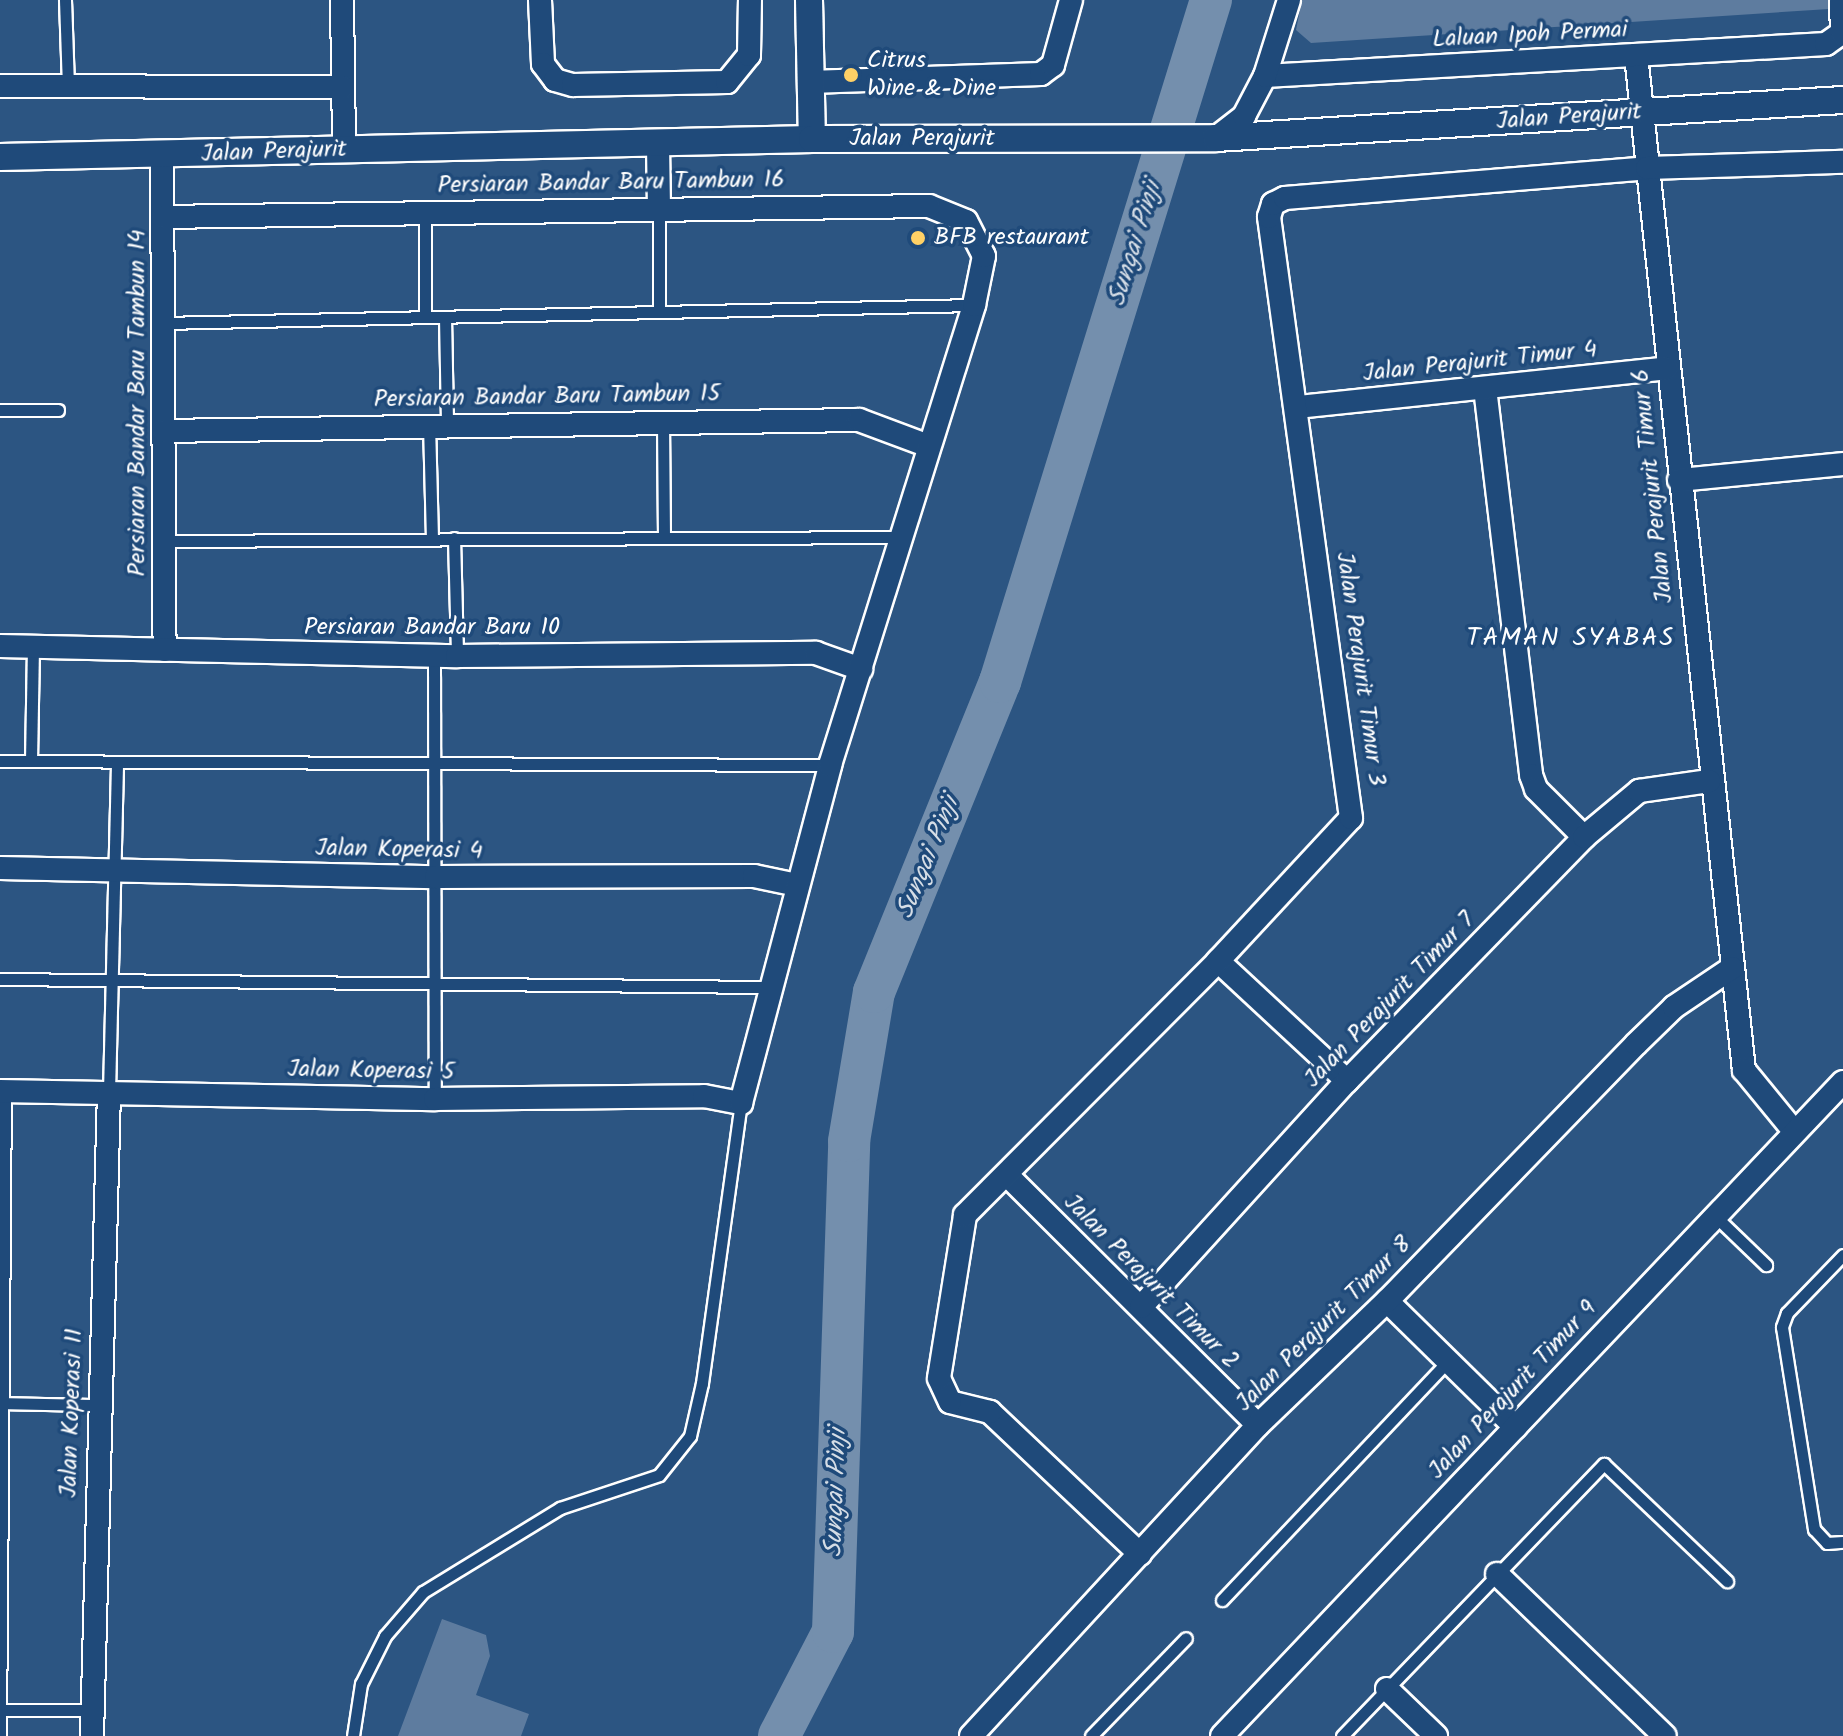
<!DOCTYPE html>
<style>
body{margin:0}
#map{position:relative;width:1843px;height:1736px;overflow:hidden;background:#2c5582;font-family:Kalam,sans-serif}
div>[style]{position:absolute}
.river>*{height:42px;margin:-21px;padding:0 21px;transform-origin:21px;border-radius:21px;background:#748fad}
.building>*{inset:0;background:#5e7c9f}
.roads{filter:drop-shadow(2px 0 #fff) drop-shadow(-2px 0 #fff) drop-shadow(0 2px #fff) drop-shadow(0 -2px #fff)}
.service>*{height:11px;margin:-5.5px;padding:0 5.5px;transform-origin:5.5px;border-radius:5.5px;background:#1f4a7a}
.minor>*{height:22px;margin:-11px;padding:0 11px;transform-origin:11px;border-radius:11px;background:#1f4a7a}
.tertiary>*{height:26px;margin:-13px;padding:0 13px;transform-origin:13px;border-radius:13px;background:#1f4a7a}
.dots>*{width:22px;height:22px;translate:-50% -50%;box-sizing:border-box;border:4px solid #1f4a7a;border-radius:50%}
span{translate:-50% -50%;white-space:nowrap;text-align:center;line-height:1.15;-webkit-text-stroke:7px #1f4a7a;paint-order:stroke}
.street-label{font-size:24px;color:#fff}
.poi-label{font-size:24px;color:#fff}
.left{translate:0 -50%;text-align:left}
.water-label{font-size:26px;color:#d5dde6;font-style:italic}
.neighbourhood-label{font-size:26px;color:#fff;letter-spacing:2px}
</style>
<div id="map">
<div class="river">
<div style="left:779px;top:1736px;width:117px;rotate:-62.6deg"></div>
<div style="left:833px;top:1632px;width:491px;rotate:-88.1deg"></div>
<div style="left:849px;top:1141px;width:151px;rotate:-80.5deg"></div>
<div style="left:874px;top:992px;width:335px;rotate:-67.9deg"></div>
<div style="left:1000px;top:682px;width:714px;rotate:-72.81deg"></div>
</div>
<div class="building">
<div style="clip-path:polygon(1302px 0,1828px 0,1829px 9px,1311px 43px,1296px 30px)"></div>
<div style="clip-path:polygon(442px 1619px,486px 1635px,490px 1656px,476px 1695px,529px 1714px,521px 1736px,398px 1736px)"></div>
</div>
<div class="roads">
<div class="service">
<div style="left:65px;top:0;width:86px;rotate:88deg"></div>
<div style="left:659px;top:207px;width:105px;rotate:90deg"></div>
<div style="left:425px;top:212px;width:105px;rotate:90deg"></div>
<div style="left:445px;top:317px;width:106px;rotate:88.9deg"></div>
<div style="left:163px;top:323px;width:811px;rotate:-1.27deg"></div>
<div style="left:0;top:410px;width:58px"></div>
<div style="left:663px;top:422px;width:115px;rotate:89.5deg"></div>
<div style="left:429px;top:424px;width:115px;rotate:88.5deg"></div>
<div style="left:454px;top:538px;width:118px;rotate:88.5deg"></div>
<div style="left:165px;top:541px;width:736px;rotate:-0.31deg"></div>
<div style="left:434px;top:656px;width:443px;rotate:89.9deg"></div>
<div style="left:0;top:761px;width:830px;rotate:0.28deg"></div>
<div style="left:31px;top:761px;width:114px;rotate:-89deg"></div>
<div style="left:0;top:979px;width:770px;rotate:0.6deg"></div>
<div style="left:109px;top:1092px;width:330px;rotate:-88.6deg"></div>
<div style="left:1715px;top:1216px;width:71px;rotate:43.9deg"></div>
<div style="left:1843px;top:1255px;width:81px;rotate:134deg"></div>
<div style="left:1787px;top:1313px;width:15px;rotate:110deg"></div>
<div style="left:1782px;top:1327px;width:205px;rotate:81deg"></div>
<div style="left:1814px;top:1529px;width:19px;rotate:47deg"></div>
<div style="left:1827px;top:1543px;width:16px;rotate:-4deg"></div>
<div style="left:0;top:1403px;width:98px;rotate:1.2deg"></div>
<div style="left:1222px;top:1600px;width:329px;rotate:-46.6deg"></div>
<div style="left:0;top:1710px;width:92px"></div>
<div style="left:0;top:1736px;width:645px;rotate:-89.56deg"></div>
<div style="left:353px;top:1736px;width:53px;rotate:-81.3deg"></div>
<div style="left:361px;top:1684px;width:54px;rotate:-63.4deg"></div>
<div style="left:385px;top:1636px;width:58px;rotate:-49.2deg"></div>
<div style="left:423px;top:1592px;width:161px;rotate:-31.5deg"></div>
<div style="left:560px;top:1508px;width:104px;rotate:-18.4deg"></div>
<div style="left:659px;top:1475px;width:50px;rotate:-51.5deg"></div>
<div style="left:690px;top:1436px;width:54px;rotate:-77.2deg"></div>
<div style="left:702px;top:1383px;width:283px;rotate:-82.1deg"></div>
<div style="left:1091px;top:1736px;width:136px;rotate:-45.9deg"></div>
<div style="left:1342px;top:1736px;width:378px;rotate:-46.1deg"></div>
<div style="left:1604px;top:1464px;width:170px;rotate:43.6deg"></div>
</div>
<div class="minor">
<div style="left:342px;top:0;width:150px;rotate:89.2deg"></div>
<div style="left:540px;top:0;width:64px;rotate:87.3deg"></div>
<div style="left:543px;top:64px;width:20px;rotate:53deg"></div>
<div style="left:555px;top:80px;width:19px;rotate:16deg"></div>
<div style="left:573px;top:85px;width:154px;rotate:-1.1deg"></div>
<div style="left:727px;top:82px;width:35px;rotate:-51deg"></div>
<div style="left:749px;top:55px;width:55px;rotate:-89deg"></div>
<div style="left:1636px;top:55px;width:1021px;rotate:83.93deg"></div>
<div style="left:1744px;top:1070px;width:79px;rotate:50.7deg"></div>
<div style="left:1265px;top:76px;width:562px;rotate:-3.26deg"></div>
<div style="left:1826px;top:44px;width:19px;rotate:-35deg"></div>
<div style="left:1842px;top:33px;width:33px;rotate:-92deg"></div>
<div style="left:810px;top:82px;width:231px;rotate:-2deg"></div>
<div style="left:1041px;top:74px;width:15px;rotate:-37deg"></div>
<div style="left:1053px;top:65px;width:67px;rotate:-74.5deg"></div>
<div style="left:0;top:86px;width:343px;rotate:0.2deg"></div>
<div style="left:1216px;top:138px;width:36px;rotate:-38deg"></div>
<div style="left:1244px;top:116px;width:45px;rotate:-62.3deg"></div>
<div style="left:1265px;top:76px;width:80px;rotate:-72.5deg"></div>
<div style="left:658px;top:145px;width:61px;rotate:89.1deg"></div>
<div style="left:162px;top:155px;width:495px;rotate:89.7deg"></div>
<div style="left:1485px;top:388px;width:390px;rotate:83.2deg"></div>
<div style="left:1531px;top:775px;width:15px;rotate:70deg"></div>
<div style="left:1536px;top:789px;width:68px;rotate:45deg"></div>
<div style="left:1298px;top:407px;width:371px;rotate:-6deg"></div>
<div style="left:164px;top:431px;width:695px;rotate:-0.91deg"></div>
<div style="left:859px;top:420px;width:72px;rotate:20.5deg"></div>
<div style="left:1679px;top:480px;width:165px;rotate:-5.6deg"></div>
<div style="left:0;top:646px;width:457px;rotate:1.3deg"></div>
<div style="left:457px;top:656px;width:359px;rotate:-0.5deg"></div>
<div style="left:816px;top:653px;width:48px;rotate:19.6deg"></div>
<div style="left:0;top:868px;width:436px;rotate:1.2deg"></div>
<div style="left:436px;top:877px;width:318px;rotate:-0.2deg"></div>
<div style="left:754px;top:876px;width:44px;rotate:11.8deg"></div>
<div style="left:1218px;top:961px;width:176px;rotate:42.9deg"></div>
<div style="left:0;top:1091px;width:435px;rotate:1.1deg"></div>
<div style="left:435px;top:1099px;width:269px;rotate:-0.6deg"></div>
<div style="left:704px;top:1096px;width:38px;rotate:11deg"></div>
<div style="left:741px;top:1103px;width:350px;rotate:-75.2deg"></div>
<div style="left:830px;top:765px;width:482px;rotate:-72.6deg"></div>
<div style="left:974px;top:305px;width:50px;rotate:-78.5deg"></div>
<div style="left:984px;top:256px;width:39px;rotate:-117deg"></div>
<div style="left:966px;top:221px;width:40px;rotate:-158deg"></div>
<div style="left:929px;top:206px;width:766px;rotate:179.18deg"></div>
<div style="left:1007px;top:1175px;width:354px;rotate:44.9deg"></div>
<div style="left:1387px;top:1301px;width:180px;rotate:44.5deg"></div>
<div style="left:1141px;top:1307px;width:306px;rotate:-47.7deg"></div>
<div style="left:1347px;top:1081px;width:340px;rotate:-45.8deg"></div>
<div style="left:1584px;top:837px;width:72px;rotate:-39.9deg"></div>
<div style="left:1639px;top:791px;width:71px;rotate:-8.1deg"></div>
<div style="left:1140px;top:1554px;width:207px;rotate:-136.6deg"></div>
<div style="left:990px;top:1412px;width:41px;rotate:-166deg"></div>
<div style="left:950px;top:1402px;width:26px;rotate:-115deg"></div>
<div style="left:939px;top:1378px;width:165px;rotate:-80.9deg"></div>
<div style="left:965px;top:1215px;width:359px;rotate:-45.1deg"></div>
<div style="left:1218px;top:961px;width:195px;rotate:-47.1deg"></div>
<div style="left:1351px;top:818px;width:607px;rotate:-97.77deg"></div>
<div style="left:1269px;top:217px;width:14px;rotate:-73deg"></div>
<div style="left:1273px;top:204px;width:13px;rotate:-27deg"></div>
<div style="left:1285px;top:198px;width:363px;rotate:-4.7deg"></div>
<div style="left:1647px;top:168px;width:196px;rotate:-1.8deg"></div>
<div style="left:1497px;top:1574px;width:233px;rotate:44deg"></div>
<div style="left:1387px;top:1689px;width:68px;rotate:43.8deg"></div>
<div style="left:92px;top:1736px;width:644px;rotate:-88.49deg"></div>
<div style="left:971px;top:1736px;width:423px;rotate:-47.3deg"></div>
<div style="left:1258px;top:1425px;width:179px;rotate:-43.9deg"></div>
<div style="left:1387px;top:1301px;width:358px;rotate:-45.9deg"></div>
<div style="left:1636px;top:1044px;width:53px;rotate:-44.2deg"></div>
<div style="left:1674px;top:1007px;width:70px;rotate:-33.9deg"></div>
<div style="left:1222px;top:1736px;width:902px;rotate:-46.48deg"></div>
</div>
<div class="tertiary">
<div style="left:809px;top:0;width:139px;rotate:88.8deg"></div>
<div style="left:0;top:157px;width:812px;rotate:-1.27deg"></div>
<div style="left:812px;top:139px;width:404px;rotate:-0.1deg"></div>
<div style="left:1216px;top:138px;width:628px;rotate:-3.47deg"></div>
</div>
</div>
<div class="dots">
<div style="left:851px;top:75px;background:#ffd166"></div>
<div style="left:918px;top:238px;background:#ffd166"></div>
</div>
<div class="street-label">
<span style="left:1530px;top:35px;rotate:-3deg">Laluan Ipoh Permai</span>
<span style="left:1569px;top:117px;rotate:-4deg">Jalan Perajurit</span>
<span style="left:922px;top:139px">Jalan Perajurit</span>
<span style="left:274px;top:152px;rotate:-2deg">Jalan Perajurit</span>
<span style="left:611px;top:183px;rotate:-1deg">Persiaran Bandar Baru Tambun 16</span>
<span style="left:1480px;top:362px;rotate:-6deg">Jalan Perajurit Timur 4</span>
<span style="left:547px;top:397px;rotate:-1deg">Persiaran Bandar Baru Tambun 15</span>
<span style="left:138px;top:403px;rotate:-90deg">Persiaran Bandar Baru Tambun 14</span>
<span style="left:1653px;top:486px;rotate:-96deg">Jalan Perajurit Timur 6</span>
<span style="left:432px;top:628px">Persiaran Bandar Baru 10</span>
<span style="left:1360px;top:669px;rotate:82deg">Jalan Perajurit Timur 3</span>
<span style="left:399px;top:850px;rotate:1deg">Jalan Koperasi 4</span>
<span style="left:1390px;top:1000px;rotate:-46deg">Jalan Perajurit Timur 7</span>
<span style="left:371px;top:1071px;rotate:1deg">Jalan Koperasi 5</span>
<span style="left:1151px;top:1282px;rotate:45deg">Jalan Perajurit Timur 2</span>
<span style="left:1324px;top:1324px;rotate:-45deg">Jalan Perajurit Timur 8</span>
<span style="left:1513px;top:1390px;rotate:-47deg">Jalan Perajurit Timur 9</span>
<span style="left:72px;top:1413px;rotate:-88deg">Jalan Koperasi 11</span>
</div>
<div class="poi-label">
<span class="left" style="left:867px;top:75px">Citrus<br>Wine &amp; Dine</span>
<span class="left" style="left:934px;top:238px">BFB restaurant</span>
</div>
<div class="water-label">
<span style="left:1136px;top:244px;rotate:-73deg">Sungai Pinji</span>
<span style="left:929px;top:858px;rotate:-68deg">Sungai Pinji</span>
<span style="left:837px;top:1493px;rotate:-88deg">Sungai Pinji</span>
</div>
<div class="neighbourhood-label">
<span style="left:1571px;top:639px">TAMAN SYABAS</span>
</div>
</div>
